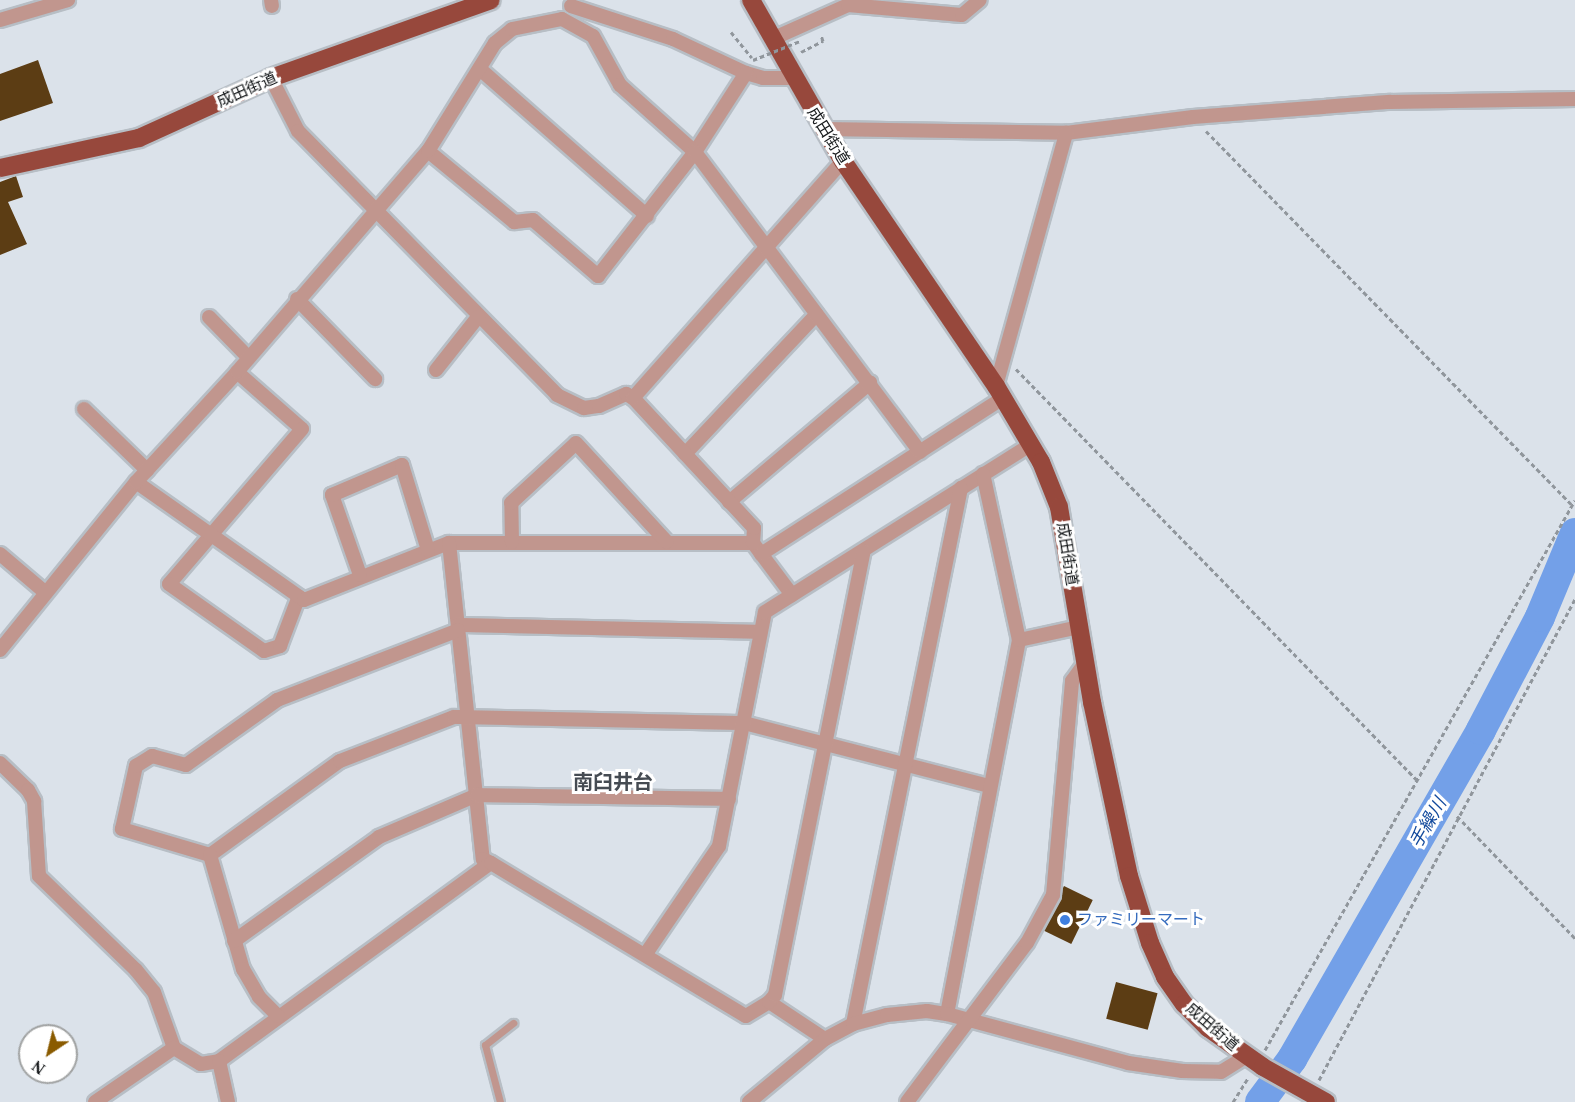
<!DOCTYPE html>
<meta charset="utf-8">
<style>
body{margin:0}
#map{position:relative;width:1575px;height:1102px;overflow:hidden;background:#dbe2ea;font-family:"Times New Roman","Noto Sans JP",serif}
div>[style]{position:absolute}
.river>*{height:30px;margin:-15px;padding:0 15px;transform-origin:15px;border-radius:15px;background:#73a0e8}
.building>*{inset:0;background:#5c3d14;transform-origin:0 0}
.path>*{height:3px;margin-top:-1.5px;transform-origin:0;background:repeating-linear-gradient(90deg,#90969c 0 4.5px,transparent 0 7.5px)}
.roads{filter:drop-shadow(2px 0 #b7bec5) drop-shadow(-2px 0 #b7bec5) drop-shadow(0 2px #b7bec5) drop-shadow(0 -2px #b7bec5)}
.service>*{height:7px;margin:-3.5px;padding:0 3.5px;transform-origin:3.5px;border-radius:3.5px;background:#c1968e}
.minor>*{height:14px;margin:-7px;padding:0 7px;transform-origin:7px;border-radius:7px;background:#c1968e}
.trunk>*{height:18px;margin:-9px;padding:0 9px;transform-origin:9px;border-radius:9px;background:#97483c}
.path-bridge>*{height:3px;margin-top:-1.5px;transform-origin:0;background:repeating-linear-gradient(90deg,#90969c 0 4.5px,transparent 0 7.5px)}
.dots>*{width:16px;height:16px;translate:-50% -50%;box-sizing:border-box;border:3px solid #fff;border-radius:50%}
span{translate:-50% -50%;white-space:nowrap;text-align:center;line-height:1.15;-webkit-text-stroke:6px #fff;paint-order:stroke}
.street-label{font-size:16px;color:#15181a}
.shop-label{font-size:16px;color:#366cbe}
.left{translate:0 -50%;text-align:left}
.water-label{font-size:18px;color:#12499c;font-style:italic}
.quarter-label{font-size:20px;color:#454b52;font-weight:700}
.north{position:absolute;left:18px;top:1024px;width:60px;height:60px;box-sizing:border-box;background:#fff;border:2px solid #a1a3a3;border-radius:50%;rotate:215deg;font-size:16px;font-weight:700;line-height:24px;text-align:center;color:#15181a}
.north::after{content:'';display:block;margin:auto;width:21px;height:27px;background:#8a5b00;clip-path:polygon(50% 0,100% 100%,50% 72%,0 100%)}
</style>
<div id="map">
<div class="river">
<div style="left:1260px;top:1102px;width:54px;rotate:-53.3deg"></div>
<div style="left:1292px;top:1059px;width:379px;rotate:-60.1deg"></div>
<div style="left:1481px;top:730px;width:127px;rotate:-62.4deg"></div>
<div style="left:1540px;top:617px;width:91px;rotate:-67.4deg"></div>
</div>
<div class="building">
<div style="clip-path:polygon(38px 60px,53px 103px,0 121px,0 74px)"></div>
<div style="clip-path:polygon(16px 176px,23px 197px,8px 202px,27px 244px,0 255px,0 182px)"></div>
<div style="left:1064px;top:886px;width:32px;height:49px;rotate:26deg"></div>
<div style="left:1116px;top:982px;width:43px;height:38px;rotate:15deg"></div>
</div>
<div class="path">
<div style="left:731px;top:32px;width:33px;rotate:51deg"></div>
<div style="left:801px;top:52px;width:25px;rotate:-27deg"></div>
<div style="left:823px;top:41px;width:6px;rotate:-108deg"></div>
<div style="left:1206px;top:131px;width:523px;rotate:45.62deg"></div>
<div style="left:1016px;top:369px;width:574px;rotate:45.71deg"></div>
<div style="left:1457px;top:816px;width:170px;rotate:46deg"></div>
<div style="left:1265px;top:1050px;width:631px;rotate:-60.59deg"></div>
<div style="left:1319px;top:1080px;width:545px;rotate:-61.98deg"></div>
<div style="left:1233px;top:1102px;width:28px;rotate:-58deg"></div>
</div>
<div class="roads">
<div class="service">
<div style="left:500px;top:1102px;width:59px;rotate:-104.7deg"></div>
<div style="left:485px;top:1045px;width:36px;rotate:-38deg"></div>
</div>
<div class="minor">
<div style="left:271px;top:0;width:6px;rotate:81deg"></div>
<div style="left:571px;top:6px;width:107px;rotate:17.9deg"></div>
<div style="left:673px;top:39px;width:81px;rotate:25deg"></div>
<div style="left:746px;top:73px;width:18px;rotate:16deg"></div>
<div style="left:763px;top:78px;width:30px"></div>
<div style="left:0;top:20px;width:71px;rotate:-16.4deg"></div>
<div style="left:772px;top:39px;width:83px;rotate:-24.1deg"></div>
<div style="left:848px;top:5px;width:114px;rotate:5deg"></div>
<div style="left:962px;top:15px;width:23px;rotate:-40deg"></div>
<div style="left:481px;top:70px;width:221px;rotate:41.3deg"></div>
<div style="left:271px;top:78px;width:59px;rotate:63deg"></div>
<div style="left:298px;top:131px;width:370px;rotate:45.5deg"></div>
<div style="left:557px;top:395px;width:30px;rotate:26deg"></div>
<div style="left:584px;top:408px;width:15px;rotate:-8deg"></div>
<div style="left:599px;top:406px;width:30px;rotate:-24deg"></div>
<div style="left:626px;top:394px;width:8px;rotate:30deg"></div>
<div style="left:823px;top:129px;width:243px;rotate:0.9deg"></div>
<div style="left:1066px;top:133px;width:128px;rotate:-7.2deg"></div>
<div style="left:1193px;top:117px;width:198px;rotate:-4.4deg"></div>
<div style="left:1390px;top:102px;width:185px;rotate:-0.9deg"></div>
<div style="left:428px;top:151px;width:112px;rotate:39.5deg"></div>
<div style="left:514px;top:222px;width:19px;rotate:-6deg"></div>
<div style="left:533px;top:220px;width:86px;rotate:40.7deg"></div>
<div style="left:598px;top:276px;width:157px;rotate:-52deg"></div>
<div style="left:695px;top:152px;width:94px;rotate:-57.2deg"></div>
<div style="left:297px;top:299px;width:112px;rotate:45.7deg"></div>
<div style="left:209px;top:317px;width:57px;rotate:45.7deg"></div>
<div style="left:436px;top:370px;width:68px;rotate:-51.6deg"></div>
<div style="left:237px;top:372px;width:86px;rotate:41.2deg"></div>
<div style="left:302px;top:429px;width:204px;rotate:130.6deg"></div>
<div style="left:169px;top:584px;width:116px;rotate:35.2deg"></div>
<div style="left:264px;top:651px;width:17px;rotate:-17deg"></div>
<div style="left:280px;top:646px;width:53px;rotate:-69.2deg"></div>
<div style="left:996px;top:386px;width:263px;rotate:-74.5deg"></div>
<div style="left:84px;top:409px;width:88px;rotate:44.1deg"></div>
<div style="left:685px;top:454px;width:192px;rotate:-46.7deg"></div>
<div style="left:136px;top:482px;width:205px;rotate:35.1deg"></div>
<div style="left:304px;top:600px;width:156px;rotate:-21.5deg"></div>
<div style="left:449px;top:543px;width:304px"></div>
<div style="left:753px;top:543px;width:65px;rotate:53.1deg"></div>
<div style="left:729px;top:502px;width:185px;rotate:-40.2deg"></div>
<div style="left:512px;top:542px;width:39px;rotate:-91deg"></div>
<div style="left:511px;top:503px;width:88px;rotate:-42.7deg"></div>
<div style="left:576px;top:443px;width:134px;rotate:47.4deg"></div>
<div style="left:449px;top:543px;width:318px;rotate:83.9deg"></div>
<div style="left:483px;top:859px;width:9px;rotate:27deg"></div>
<div style="left:753px;top:543px;width:15px;rotate:-86deg"></div>
<div style="left:754px;top:528px;width:178px;rotate:-132.9deg"></div>
<div style="left:633px;top:398px;width:317px;rotate:-48.5deg"></div>
<div style="left:0;top:554px;width:60px;rotate:40.3deg"></div>
<div style="left:761px;top:554px;width:288px;rotate:-32.8deg"></div>
<div style="left:360px;top:575px;width:85px;rotate:-109.3deg"></div>
<div style="left:332px;top:495px;width:76px;rotate:-23.2deg"></div>
<div style="left:402px;top:465px;width:89px;rotate:73deg"></div>
<div style="left:458px;top:625px;width:301px;rotate:1.3deg"></div>
<div style="left:1019px;top:640px;width:61px;rotate:-12.2deg"></div>
<div style="left:0;top:650px;width:216px;rotate:-51deg"></div>
<div style="left:136px;top:482px;width:149px;rotate:-47.4deg"></div>
<div style="left:237px;top:372px;width:292px;rotate:-49.2deg"></div>
<div style="left:428px;top:151px;width:127px;rotate:-58.2deg"></div>
<div style="left:495px;top:43px;width:22px;rotate:-39deg"></div>
<div style="left:512px;top:29px;width:51px;rotate:-11.3deg"></div>
<div style="left:562px;top:19px;width:35px;rotate:29deg"></div>
<div style="left:593px;top:36px;width:56px;rotate:61.1deg"></div>
<div style="left:620px;top:85px;width:101px;rotate:41.8deg"></div>
<div style="left:695px;top:152px;width:375px;rotate:53.1deg"></div>
<div style="left:0;top:763px;width:39px;rotate:44deg"></div>
<div style="left:28px;top:790px;width:13px;rotate:61deg"></div>
<div style="left:34px;top:801px;width:75px;rotate:86.2deg"></div>
<div style="left:39px;top:876px;width:135px;rotate:44.1deg"></div>
<div style="left:136px;top:970px;width:28px;rotate:51deg"></div>
<div style="left:154px;top:992px;width:59px;rotate:70.3deg"></div>
<div style="left:174px;top:1048px;width:31px;rotate:31deg"></div>
<div style="left:201px;top:1064px;width:18px;rotate:-9deg"></div>
<div style="left:219px;top:1061px;width:336px;rotate:-36.1deg"></div>
<div style="left:491px;top:863px;width:297px;rotate:31deg"></div>
<div style="left:746px;top:1016px;width:27px;rotate:-31deg"></div>
<div style="left:769px;top:1002px;width:67px;rotate:33.5deg"></div>
<div style="left:210px;top:855px;width:160px;rotate:-35.9deg"></div>
<div style="left:340px;top:761px;width:122px;rotate:-21.1deg"></div>
<div style="left:454px;top:717px;width:290px;rotate:1.2deg"></div>
<div style="left:744px;top:723px;width:254px;rotate:14.4deg"></div>
<div style="left:210px;top:855px;width:92px;rotate:-163.5deg"></div>
<div style="left:122px;top:829px;width:65px;rotate:-77.5deg"></div>
<div style="left:136px;top:766px;width:19px;rotate:-32deg"></div>
<div style="left:152px;top:756px;width:35px;rotate:15deg"></div>
<div style="left:186px;top:765px;width:112px;rotate:-35.5deg"></div>
<div style="left:277px;top:700px;width:194px;rotate:-21.1deg"></div>
<div style="left:210px;top:855px;width:119px;rotate:73.9deg"></div>
<div style="left:243px;top:969px;width:32px;rotate:60deg"></div>
<div style="left:259px;top:997px;width:27px;rotate:45deg"></div>
<div style="left:234px;top:941px;width:178px;rotate:-35.6deg"></div>
<div style="left:379px;top:837px;width:107px;rotate:-23.2deg"></div>
<div style="left:477px;top:795px;width:252px;rotate:0.9deg"></div>
<div style="left:645px;top:955px;width:132px;rotate:-55.8deg"></div>
<div style="left:719px;top:846px;width:238px;rotate:-78.9deg"></div>
<div style="left:765px;top:612px;width:315px;rotate:-32.2deg"></div>
<div style="left:769px;top:1002px;width:9px;rotate:-49deg"></div>
<div style="left:775px;top:995px;width:453px;rotate:-78.7deg"></div>
<div style="left:947px;top:1014px;width:381px;rotate:-79.1deg"></div>
<div style="left:1019px;top:640px;width:170px;rotate:-102.2deg"></div>
<div style="left:853px;top:1024px;width:547px;rotate:-78.61deg"></div>
<div style="left:219px;top:1061px;width:42px;rotate:77.6deg"></div>
<div style="left:95px;top:1102px;width:96px;rotate:-34.4deg"></div>
<div style="left:749px;top:1102px;width:99px;rotate:-39.7deg"></div>
<div style="left:825px;top:1039px;width:32px;rotate:-28deg"></div>
<div style="left:853px;top:1024px;width:35px;rotate:-15deg"></div>
<div style="left:887px;top:1015px;width:40px;rotate:-5.7deg"></div>
<div style="left:927px;top:1011px;width:20px;rotate:9deg"></div>
<div style="left:947px;top:1014px;width:188px;rotate:15.1deg"></div>
<div style="left:1128px;top:1063px;width:55px;rotate:8.4deg"></div>
<div style="left:1182px;top:1071px;width:39px;rotate:1deg"></div>
<div style="left:1221px;top:1072px;width:31px;rotate:-32deg"></div>
<div style="left:907px;top:1102px;width:199px;rotate:-53deg"></div>
<div style="left:1027px;top:943px;width:55px;rotate:-61.6deg"></div>
<div style="left:1053px;top:895px;width:215px;rotate:-84.9deg"></div>
<div style="left:1072px;top:681px;width:22px;rotate:-54deg"></div>
</div>
<div class="trunk">
<div style="left:751px;top:0;width:185px;rotate:60.3deg"></div>
<div style="left:843px;top:161px;width:272px;rotate:55.8deg"></div>
<div style="left:996px;top:386px;width:88px;rotate:59.4deg"></div>
<div style="left:1041px;top:462px;width:48px;rotate:68.2deg"></div>
<div style="left:1059px;top:507px;width:198px;rotate:80.4deg"></div>
<div style="left:1092px;top:702px;width:178px;rotate:78deg"></div>
<div style="left:1129px;top:876px;width:70px;rotate:72.6deg"></div>
<div style="left:1150px;top:943px;width:37px;rotate:66deg"></div>
<div style="left:1165px;top:977px;width:33px;rotate:55deg"></div>
<div style="left:1184px;top:1004px;width:34px;rotate:45deg"></div>
<div style="left:1208px;top:1028px;width:67px;rotate:35.3deg"></div>
<div style="left:1263px;top:1067px;width:72px;rotate:29.1deg"></div>
<div style="left:0;top:168px;width:142px;rotate:-12.2deg"></div>
<div style="left:139px;top:138px;width:145px;rotate:-24.4deg"></div>
<div style="left:271px;top:78px;width:233px;rotate:-19.5deg"></div>
</div>
</div>
<div class="path-bridge">
<div style="left:753px;top:60px;width:51px;rotate:-22deg"></div>
</div>
<div class="dots">
<div style="left:1065px;top:920px;background:#3f7fe0"></div>
</div>
<div class="street-label">
<span style="left:247px;top:90px;rotate:-24deg">成田街道</span>
<span style="left:828px;top:136px;rotate:58deg">成田街道</span>
<span style="left:1067px;top:554px;rotate:81deg">成田街道</span>
<span style="left:1212px;top:1027px;rotate:41deg">成田街道</span>
</div>
<div class="shop-label">
<span class="left" style="left:1077px;top:920px">ファミリーマート</span>
</div>
<div class="water-label">
<span style="left:1428px;top:823px;rotate:-60deg">手繰川</span>
</div>
<div class="quarter-label">
<span style="left:613px;top:782px">南臼井台</span>
</div>
<div class="north">N</div>
</div>
